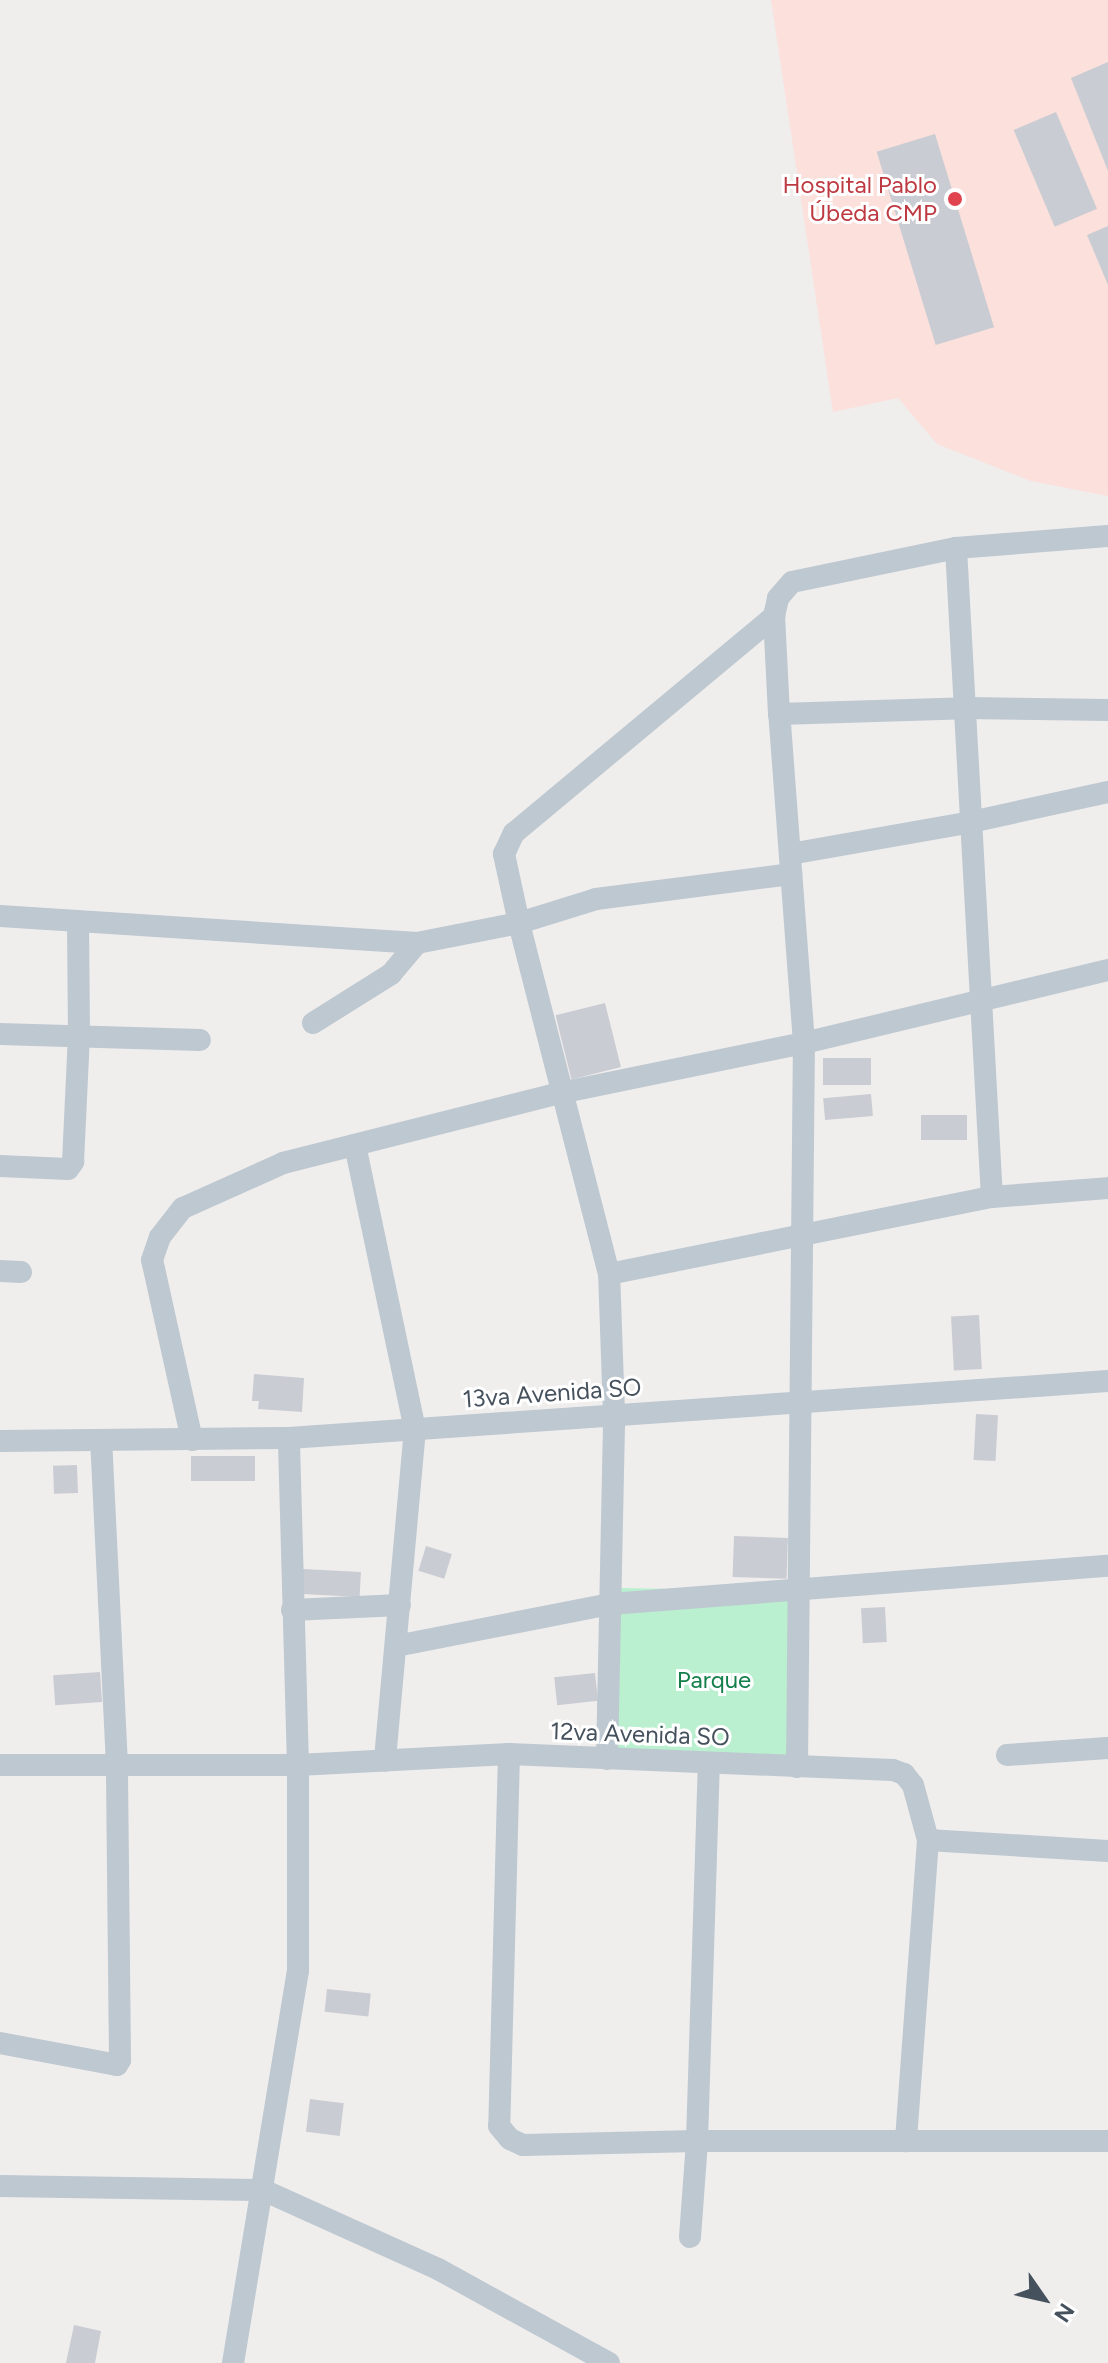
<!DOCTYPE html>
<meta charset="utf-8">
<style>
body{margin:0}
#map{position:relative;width:1108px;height:2363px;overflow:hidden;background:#f0eded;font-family:Figtree,sans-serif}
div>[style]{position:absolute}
.medical>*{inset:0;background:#fbe0dc}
.green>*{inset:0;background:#baf0d0;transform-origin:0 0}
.building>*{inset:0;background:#caccd3;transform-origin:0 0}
.minor>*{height:22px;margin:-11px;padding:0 11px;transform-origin:11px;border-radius:11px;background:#bdc8d0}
.dots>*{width:22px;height:22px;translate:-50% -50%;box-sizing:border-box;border:4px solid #fff;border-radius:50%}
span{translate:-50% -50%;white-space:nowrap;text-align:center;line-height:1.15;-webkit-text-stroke:6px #fff;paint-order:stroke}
.health-label{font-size:24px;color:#be3a42}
.right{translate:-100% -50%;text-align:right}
.street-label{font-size:24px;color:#45515c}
.park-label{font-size:24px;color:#147f4b}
.north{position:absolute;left:1004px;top:2259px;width:80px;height:80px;-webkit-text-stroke:6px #fff;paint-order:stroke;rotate:124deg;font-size:22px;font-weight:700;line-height:32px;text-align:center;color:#45515c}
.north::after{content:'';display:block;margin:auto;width:28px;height:36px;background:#45515c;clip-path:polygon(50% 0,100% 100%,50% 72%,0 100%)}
</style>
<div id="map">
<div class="medical">
<div style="clip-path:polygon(771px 0,1108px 0,1108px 496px,1031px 481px,937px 444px,898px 398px,833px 412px)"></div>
</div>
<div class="green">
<div style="left:799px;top:1591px;width:176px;height:189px;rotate:91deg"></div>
</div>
<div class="building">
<div style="clip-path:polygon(1108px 62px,1108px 171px,1071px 78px)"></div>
<div style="left:1056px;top:112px;width:105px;height:46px;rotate:67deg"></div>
<div style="left:935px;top:134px;width:202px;height:61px;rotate:73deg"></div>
<div style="clip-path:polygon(1108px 226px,1108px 285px,1087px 235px)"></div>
<div style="left:605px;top:1003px;width:66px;height:51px;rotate:76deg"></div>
<div style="left:823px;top:1058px;width:48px;height:27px"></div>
<div style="left:871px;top:1094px;width:22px;height:48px;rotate:85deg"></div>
<div style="left:921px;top:1115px;width:46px;height:25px"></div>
<div style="left:979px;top:1315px;width:54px;height:28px;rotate:87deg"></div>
<div style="clip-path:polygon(254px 1374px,304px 1378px,302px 1412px,258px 1409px,259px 1401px,252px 1401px)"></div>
<div style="left:976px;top:1414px;width:22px;height:46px;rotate:3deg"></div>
<div style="left:191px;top:1456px;width:64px;height:25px"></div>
<div style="left:77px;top:1465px;width:28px;height:24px;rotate:88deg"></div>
<div style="left:734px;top:1536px;width:54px;height:41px;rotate:2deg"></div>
<div style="left:426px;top:1546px;width:27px;height:26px;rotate:17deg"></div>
<div style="left:303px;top:1569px;width:58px;height:25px;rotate:3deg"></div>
<div style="left:885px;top:1607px;width:35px;height:24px;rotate:87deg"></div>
<div style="left:100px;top:1672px;width:30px;height:47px;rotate:86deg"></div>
<div style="left:595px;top:1673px;width:28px;height:41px;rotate:84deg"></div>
<div style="left:327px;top:1989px;width:44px;height:23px;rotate:6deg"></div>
<div style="left:310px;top:2099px;width:34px;height:33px;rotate:7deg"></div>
<div style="clip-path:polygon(74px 2325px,101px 2331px,95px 2363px,66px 2363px)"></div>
</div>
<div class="minor">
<div style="left:956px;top:548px;width:650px;rotate:86.83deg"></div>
<div style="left:779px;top:714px;width:186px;rotate:-1.8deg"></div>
<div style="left:965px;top:708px;width:143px;rotate:0.8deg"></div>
<div style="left:790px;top:854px;width:184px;rotate:-10deg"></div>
<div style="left:971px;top:822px;width:140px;rotate:-12.4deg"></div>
<div style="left:0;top:916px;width:418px;rotate:3.7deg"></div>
<div style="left:417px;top:943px;width:104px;rotate:-11.1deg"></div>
<div style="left:519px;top:923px;width:71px;rotate:-102.3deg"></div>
<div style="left:504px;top:854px;width:23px;rotate:-65deg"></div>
<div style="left:514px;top:833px;width:339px;rotate:-39.8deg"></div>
<div style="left:313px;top:1023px;width:92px;rotate:-32.1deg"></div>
<div style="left:391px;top:974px;width:40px;rotate:-50deg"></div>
<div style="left:0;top:1034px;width:200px;rotate:1.7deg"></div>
<div style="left:355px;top:1145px;width:290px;rotate:78.1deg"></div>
<div style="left:415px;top:1429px;width:333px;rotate:95.2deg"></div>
<div style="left:0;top:1166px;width:68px;rotate:2.5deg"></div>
<div style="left:68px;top:1169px;width:9px;rotate:-54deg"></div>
<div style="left:73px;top:1162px;width:127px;rotate:-87.3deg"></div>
<div style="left:79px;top:1035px;width:113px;rotate:-90.5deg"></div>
<div style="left:0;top:1271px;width:21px;rotate:3deg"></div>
<div style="left:609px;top:1274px;width:362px;rotate:-104.4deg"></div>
<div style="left:519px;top:923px;width:81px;rotate:-17.3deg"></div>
<div style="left:596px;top:899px;width:197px;rotate:-7.3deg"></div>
<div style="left:192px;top:1440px;width:184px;rotate:-102.5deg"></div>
<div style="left:152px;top:1260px;width:24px;rotate:-71deg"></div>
<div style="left:160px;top:1237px;width:37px;rotate:-52deg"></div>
<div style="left:183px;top:1208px;width:110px;rotate:-24.2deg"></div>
<div style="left:283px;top:1163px;width:286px;rotate:-14.2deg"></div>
<div style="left:560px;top:1093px;width:249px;rotate:-11.6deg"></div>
<div style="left:804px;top:1043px;width:313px;rotate:-13.5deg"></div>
<div style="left:0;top:1441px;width:289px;rotate:-0.6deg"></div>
<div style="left:289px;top:1438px;width:821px;rotate:-3.98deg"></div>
<div style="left:292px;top:1610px;width:108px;rotate:-2.7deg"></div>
<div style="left:396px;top:1646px;width:218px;rotate:-11.1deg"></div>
<div style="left:610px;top:1604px;width:499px;rotate:-4.4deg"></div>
<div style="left:509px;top:1754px;width:372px;rotate:91.5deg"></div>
<div style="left:499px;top:2126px;width:17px;rotate:50deg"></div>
<div style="left:510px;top:2139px;width:14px;rotate:25deg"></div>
<div style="left:523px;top:2145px;width:174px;rotate:-1.3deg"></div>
<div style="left:697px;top:2141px;width:411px"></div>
<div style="left:1007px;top:1755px;width:101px;rotate:-4deg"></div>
<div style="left:607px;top:1759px;width:345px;rotate:-88.8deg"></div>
<div style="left:614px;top:1414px;width:140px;rotate:-92deg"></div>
<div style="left:609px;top:1274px;width:391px;rotate:-11.4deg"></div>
<div style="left:992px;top:1197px;width:116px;rotate:-4.4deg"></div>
<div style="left:0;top:1765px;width:298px"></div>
<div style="left:298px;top:1765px;width:211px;rotate:-3deg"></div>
<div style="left:509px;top:1754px;width:384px;rotate:2.4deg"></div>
<div style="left:893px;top:1770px;width:12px;rotate:20deg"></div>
<div style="left:904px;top:1774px;width:14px;rotate:51deg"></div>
<div style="left:913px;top:1785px;width:57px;rotate:74.7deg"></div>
<div style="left:928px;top:1840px;width:302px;rotate:94.2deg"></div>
<div style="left:797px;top:1767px;width:724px;rotate:-89.45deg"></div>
<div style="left:804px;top:1043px;width:330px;rotate:-94.3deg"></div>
<div style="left:779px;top:714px;width:98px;rotate:-92.9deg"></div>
<div style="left:774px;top:616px;width:18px;rotate:-77deg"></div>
<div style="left:778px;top:598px;width:21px;rotate:-49deg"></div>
<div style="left:792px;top:582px;width:167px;rotate:-11.7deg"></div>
<div style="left:956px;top:548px;width:152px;rotate:-4.5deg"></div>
<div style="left:928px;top:1840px;width:180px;rotate:3.5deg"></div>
<div style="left:0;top:2043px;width:119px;rotate:10.6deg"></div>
<div style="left:117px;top:2065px;width:6px;rotate:-59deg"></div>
<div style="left:120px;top:2060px;width:295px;rotate:-90.6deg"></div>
<div style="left:117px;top:1765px;width:324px;rotate:-92.8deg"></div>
<div style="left:0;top:2186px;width:263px;rotate:0.9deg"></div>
<div style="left:263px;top:2190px;width:192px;rotate:24.3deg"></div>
<div style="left:438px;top:2269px;width:195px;rotate:28.8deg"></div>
<div style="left:690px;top:2237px;width:96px;rotate:-85.8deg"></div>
<div style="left:697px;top:2141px;width:378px;rotate:-88.2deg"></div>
<div style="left:233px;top:2363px;width:397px;rotate:-80.6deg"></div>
<div style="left:298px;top:1971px;width:206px;rotate:-90deg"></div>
<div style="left:298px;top:1765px;width:327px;rotate:-91.6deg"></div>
</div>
<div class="dots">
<div style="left:955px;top:199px;background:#e0444e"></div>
</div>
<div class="health-label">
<span class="right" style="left:937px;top:199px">Hospital Pablo<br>Úbeda CMP</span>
</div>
<div class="street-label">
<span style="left:552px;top:1393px;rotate:-4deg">13va Avenida SO</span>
<span style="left:640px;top:1734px;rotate:2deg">12va Avenida SO</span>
</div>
<div class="park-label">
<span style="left:714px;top:1680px">Parque</span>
</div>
<div class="north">N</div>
</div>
